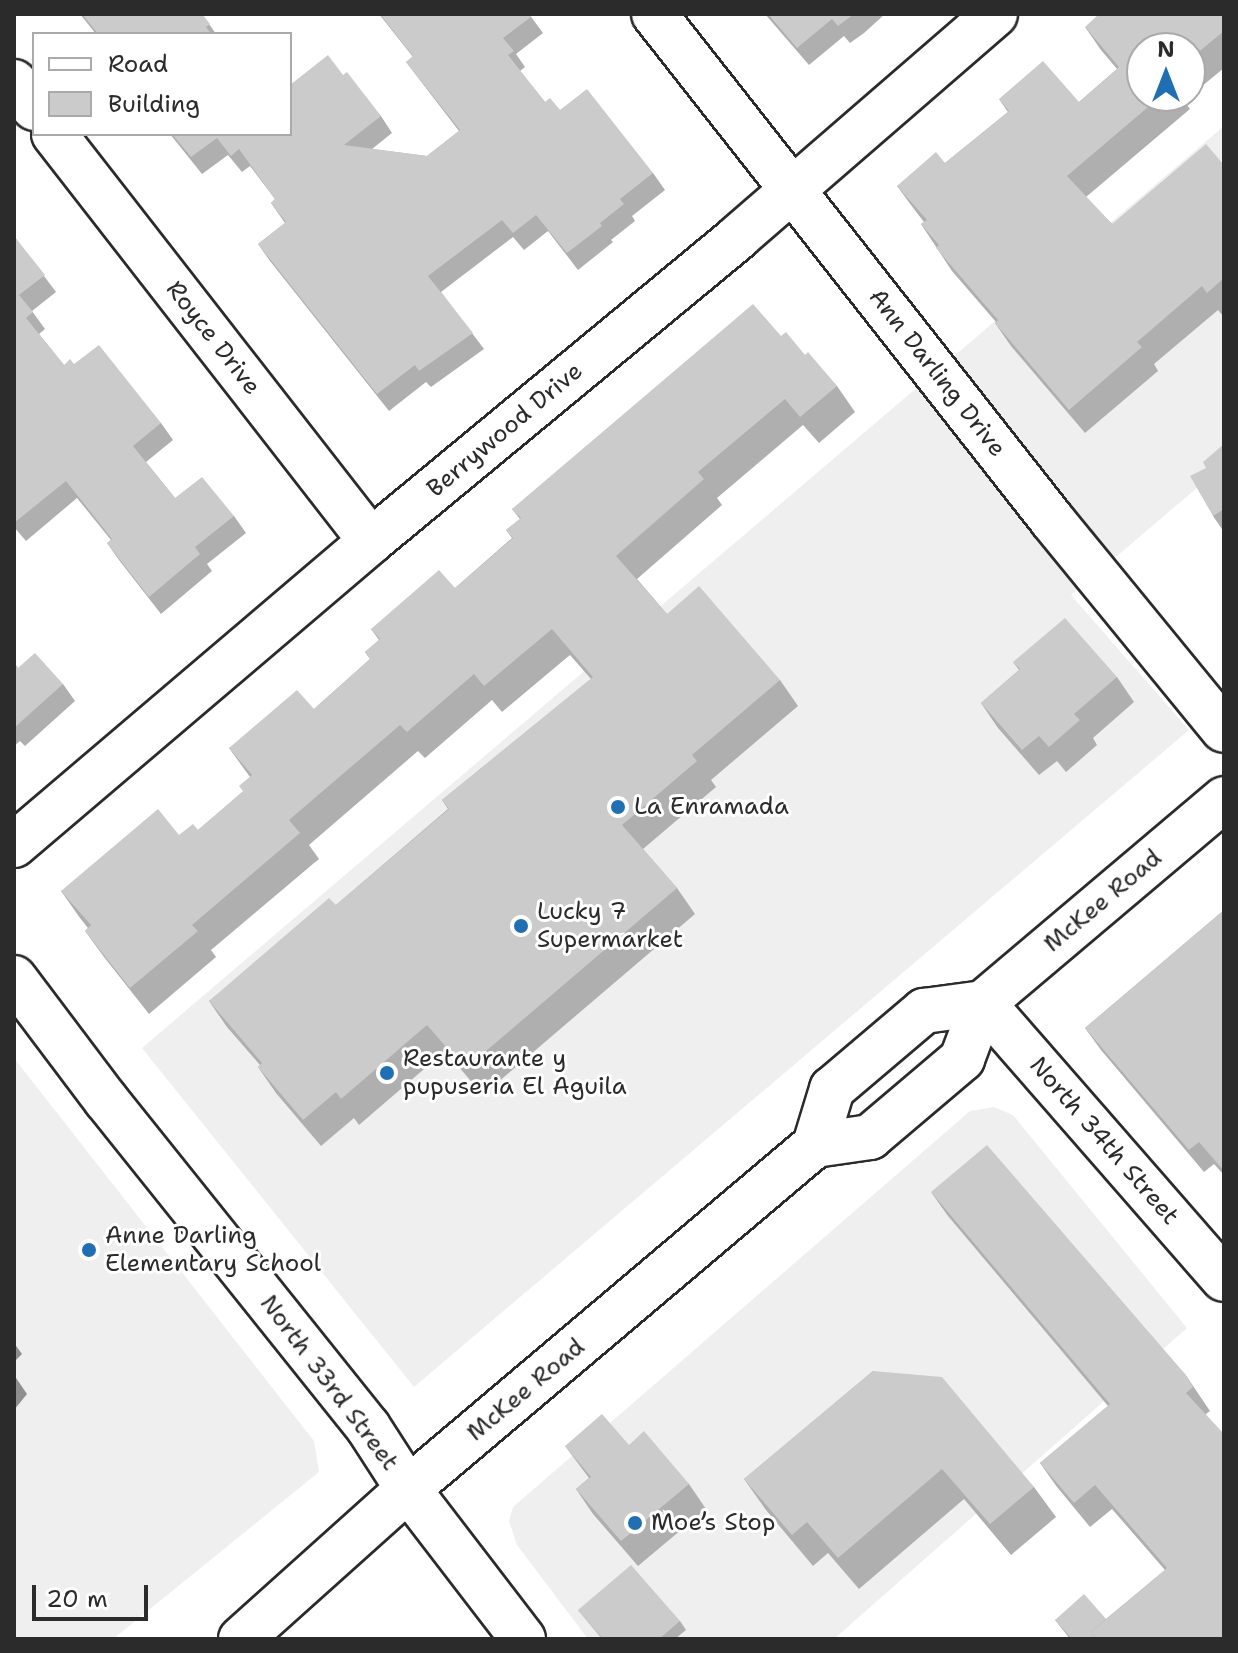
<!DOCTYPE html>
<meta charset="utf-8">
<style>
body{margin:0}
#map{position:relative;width:1238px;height:1653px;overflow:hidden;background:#fff;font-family:"Shantell Sans",sans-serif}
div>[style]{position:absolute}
.built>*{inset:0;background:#efefef}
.roads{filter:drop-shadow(2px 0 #2b2b2b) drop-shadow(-2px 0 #2b2b2b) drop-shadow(0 2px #2b2b2b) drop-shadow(0 -2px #2b2b2b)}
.minor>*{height:44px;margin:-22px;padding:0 22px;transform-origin:22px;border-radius:22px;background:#fff}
.major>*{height:44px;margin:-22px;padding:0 22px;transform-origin:22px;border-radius:22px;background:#fff}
.wall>*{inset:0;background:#afafaf}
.shaded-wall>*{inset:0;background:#8e8e8e}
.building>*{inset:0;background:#cbcbcb}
.dots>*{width:22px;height:22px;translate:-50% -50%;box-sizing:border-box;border:4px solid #fff;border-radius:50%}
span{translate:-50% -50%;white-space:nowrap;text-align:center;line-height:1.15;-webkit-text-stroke:6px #fff;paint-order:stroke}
.street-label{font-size:24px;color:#2b2b2b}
.poi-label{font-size:24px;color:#2b2b2b}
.left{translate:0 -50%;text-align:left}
.frame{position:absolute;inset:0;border:16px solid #2b2b2b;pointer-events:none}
.legend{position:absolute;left:32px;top:32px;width:260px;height:104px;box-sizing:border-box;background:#fff;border:2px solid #aaa;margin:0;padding:10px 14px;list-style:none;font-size:24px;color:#2b2b2b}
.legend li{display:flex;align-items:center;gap:16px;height:40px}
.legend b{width:40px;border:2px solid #aaa}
.north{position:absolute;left:1126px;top:32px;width:80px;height:80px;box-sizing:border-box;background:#fff;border:2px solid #aaa;border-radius:50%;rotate:0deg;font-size:22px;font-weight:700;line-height:32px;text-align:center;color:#2b2b2b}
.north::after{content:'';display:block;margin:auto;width:28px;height:36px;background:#1f6fb2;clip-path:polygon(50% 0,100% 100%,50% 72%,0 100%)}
.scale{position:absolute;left:32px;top:1585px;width:116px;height:36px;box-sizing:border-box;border:4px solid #2b2b2b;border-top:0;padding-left:10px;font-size:24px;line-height:28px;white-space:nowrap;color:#2b2b2b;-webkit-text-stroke:6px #fff;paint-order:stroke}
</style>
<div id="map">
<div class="built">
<div style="clip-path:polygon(1224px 126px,1224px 465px,1071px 595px,1189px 730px,414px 1387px,142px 1048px)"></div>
<div style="clip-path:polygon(14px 1058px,314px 1441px,319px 1472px,113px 1639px,14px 1639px)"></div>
<div style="clip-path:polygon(994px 1107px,1013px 1115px,1187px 1328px,834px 1639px,588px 1639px,517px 1545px,509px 1521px,513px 1507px,970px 1111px)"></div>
</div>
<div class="roads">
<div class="minor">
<div style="left:654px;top:14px;width:644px;rotate:51.81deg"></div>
<div style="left:1052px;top:520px;width:271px;rotate:50.7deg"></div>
<div style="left:14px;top:82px;width:33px;rotate:52deg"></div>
<div style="left:54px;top:134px;width:516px;rotate:52.09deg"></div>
<div style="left:14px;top:845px;width:469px;rotate:-40.4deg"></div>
<div style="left:371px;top:541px;width:477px;rotate:-39.6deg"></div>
<div style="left:738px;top:237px;width:340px;rotate:-40.9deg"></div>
<div style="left:14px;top:978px;width:153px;rotate:53deg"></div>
<div style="left:106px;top:1100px;width:419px;rotate:51.3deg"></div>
<div style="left:368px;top:1427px;width:74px;rotate:57.2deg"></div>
<div style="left:408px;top:1489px;width:189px;rotate:52.5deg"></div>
<div style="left:983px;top:1003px;width:366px;rotate:48.9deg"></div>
</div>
<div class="major">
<div style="left:815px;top:1145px;width:59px;rotate:-73.1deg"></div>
<div style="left:832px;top:1089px;width:121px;rotate:-40.3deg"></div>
<div style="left:924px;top:1011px;width:60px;rotate:-7.7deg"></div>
<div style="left:241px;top:1639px;width:224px;rotate:-41.9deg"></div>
<div style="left:408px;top:1489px;width:533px;rotate:-40.2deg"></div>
<div style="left:815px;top:1145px;width:56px;rotate:-8.3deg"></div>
<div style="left:870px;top:1137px;width:121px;rotate:-40.3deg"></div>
<div style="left:962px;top:1059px;width:60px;rotate:-69.4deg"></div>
<div style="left:983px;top:1003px;width:316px;rotate:-40.2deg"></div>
</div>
</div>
<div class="wall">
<div style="clip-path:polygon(80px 14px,202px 14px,216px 34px,96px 34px)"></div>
<div style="clip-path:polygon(379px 14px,529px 14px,543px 33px,516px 54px,525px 67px,520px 71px,545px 102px,560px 110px,653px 173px,665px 190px,632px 216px,635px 221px,611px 240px,613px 242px,578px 270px,548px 231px,524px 250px,513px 237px,441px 292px,484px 349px,431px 387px,426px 382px,389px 411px,270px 261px,258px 244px,285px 223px,271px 203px,275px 199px,250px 166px,242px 172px,228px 155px,202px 174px,170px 134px,290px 134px,343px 75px,381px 116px,392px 133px,372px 149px,427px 156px,459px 131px,406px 62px,413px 57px)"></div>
<div style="clip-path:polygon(765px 14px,885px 14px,864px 33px,850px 43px,844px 36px,809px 65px)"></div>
<div style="clip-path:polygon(evenodd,1224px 14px,1224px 68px,1184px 101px,1190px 109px,1086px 197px,1112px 224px,1224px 165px,1224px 315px,1223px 316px,1218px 310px,1154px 364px,1158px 371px,1085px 433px,1011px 346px,995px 323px,996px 322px,952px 271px,921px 224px,924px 222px,914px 209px,897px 186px,945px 163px,1008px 112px,999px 99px,1079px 102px,1117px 69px,1101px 50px,1085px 27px,1224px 14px,1190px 48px,1190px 96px,1142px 96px,1190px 48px)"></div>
<div style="clip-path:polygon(14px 236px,56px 292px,32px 311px,45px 329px,39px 334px,64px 365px,74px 364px,161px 423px,173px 440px,146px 462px,175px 498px,234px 516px,246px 533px,207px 564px,212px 571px,161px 614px,119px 560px,107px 543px,111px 540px,77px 498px,26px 541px,14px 527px)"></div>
<div style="clip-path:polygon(781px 336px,805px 355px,837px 386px,855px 412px,819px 443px,803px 425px,717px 498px,722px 505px,637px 579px,667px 614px,780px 680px,798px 706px,711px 780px,716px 787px,643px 849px,677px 888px,695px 914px,483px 1095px,445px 1051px,359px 1125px,354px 1118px,321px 1146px,276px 1093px,258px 1067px,260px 1065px,227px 1027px,209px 1001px,336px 905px,448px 809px,442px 800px,591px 679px,570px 655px,502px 712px,492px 700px,425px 758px,418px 751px,309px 845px,319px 859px,211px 950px,216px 957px,149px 1014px,104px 957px,85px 931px,88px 928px,80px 918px,61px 891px,179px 835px,198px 830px,243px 792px,250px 777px,229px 748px,314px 709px,370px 659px,365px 652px,379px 640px,371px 629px,455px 588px,512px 538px,506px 530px,520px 519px,512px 509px)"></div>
<div style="clip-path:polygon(1224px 444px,1224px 532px,1213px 516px,1206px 468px)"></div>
<div style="clip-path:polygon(14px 662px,18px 668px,63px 684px,75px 701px,25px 746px,20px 741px,14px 746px)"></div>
<div style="clip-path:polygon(1013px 662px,1117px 677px,1134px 702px,1093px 738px,1097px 745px,1066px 772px,1057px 761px,1039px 775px,998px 728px,981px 703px,1019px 670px)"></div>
<div style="clip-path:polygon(1224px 910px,1224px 1175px,1214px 1164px,1204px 1172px,1101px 1050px,1085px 1028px)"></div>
<div style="clip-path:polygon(931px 1192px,1185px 1374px,1210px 1411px,1206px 1414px,1224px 1639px,1070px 1639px,1055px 1620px,1106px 1619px,1165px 1570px,1112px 1509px,1090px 1527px,1057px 1487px,1040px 1463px,1108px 1406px,948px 1216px)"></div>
<div style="clip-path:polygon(873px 1371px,1034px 1487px,1056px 1517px,1011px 1555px,964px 1499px,859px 1589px,828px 1553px,813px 1566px,766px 1510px,744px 1479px)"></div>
<div style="clip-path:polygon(629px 1445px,689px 1484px,706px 1509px,638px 1566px,593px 1514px,576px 1489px,589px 1478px,565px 1446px)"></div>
<div style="clip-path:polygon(578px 1610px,680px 1621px,686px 1630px,675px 1639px,602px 1639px)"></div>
</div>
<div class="shaded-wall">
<div style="clip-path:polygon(14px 1343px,22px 1354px,14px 1362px)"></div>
<div style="clip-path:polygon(14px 1375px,27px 1394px,14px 1410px)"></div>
</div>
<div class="building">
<div style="clip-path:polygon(82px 14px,202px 14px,210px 24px,206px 27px,211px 34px,98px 34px)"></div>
<div style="clip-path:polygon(380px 14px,529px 14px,531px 17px,503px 38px,514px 51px,508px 55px,545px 102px,550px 98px,560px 110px,587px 89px,653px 173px,620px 199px,624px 204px,600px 223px,602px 226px,567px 253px,536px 215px,513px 233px,502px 220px,428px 276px,473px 333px,419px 371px,415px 365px,377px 394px,258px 244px,286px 222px,271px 203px,275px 199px,239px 149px,231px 156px,217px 138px,191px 157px,172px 134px,290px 134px,290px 85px,328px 55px,343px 75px,347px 72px,381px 116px,344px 145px,427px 156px,460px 130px,406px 62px,413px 56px)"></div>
<div style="clip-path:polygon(768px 14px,854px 14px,838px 26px,832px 19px,797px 48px)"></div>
<div style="clip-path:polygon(1099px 14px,1224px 14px,1224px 31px,1190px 59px,1190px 48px,1142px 48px,1142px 96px,1161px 96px,1067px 176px,1112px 224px,1206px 144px,1224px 165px,1224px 278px,1207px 293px,1202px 286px,1137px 342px,1142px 347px,1069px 410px,995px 323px,998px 320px,936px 248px,939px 245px,921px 224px,927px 220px,897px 186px,936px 152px,945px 163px,1009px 111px,999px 99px,1043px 61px,1079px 102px,1119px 67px,1085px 27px)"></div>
<div style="clip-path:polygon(14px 236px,45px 275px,19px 295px,33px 312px,26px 318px,64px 365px,70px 359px,74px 364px,99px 345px,161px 423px,133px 446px,175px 498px,202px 477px,234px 516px,195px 547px,200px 554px,149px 597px,107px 543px,112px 539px,66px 481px,14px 523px)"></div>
<div style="clip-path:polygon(753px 304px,781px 336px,786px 332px,805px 355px,808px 352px,837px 386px,800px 417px,785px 399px,698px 472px,704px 479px,616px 556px,667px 614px,699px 586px,780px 680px,692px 755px,697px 761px,622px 825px,677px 888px,465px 1069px,427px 1025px,341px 1099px,336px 1092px,303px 1120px,258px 1067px,262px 1063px,209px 1001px,329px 898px,336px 905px,449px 809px,442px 800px,593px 677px,552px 629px,484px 686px,474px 674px,407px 732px,400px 725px,289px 820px,300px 833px,192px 925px,198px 931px,130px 988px,85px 931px,91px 925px,61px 891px,158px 809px,179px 835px,193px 824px,198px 830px,243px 791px,239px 786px,252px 775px,229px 748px,297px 690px,314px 709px,370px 659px,365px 652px,380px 639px,371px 629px,439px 570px,455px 588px,513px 538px,506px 530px,521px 518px,512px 509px)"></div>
<div style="clip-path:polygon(1224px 444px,1224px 509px,1213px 516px,1190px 476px,1206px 468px,1203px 462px)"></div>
<div style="clip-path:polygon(1065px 618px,1117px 677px,1074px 714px,1080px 720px,1049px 747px,1039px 736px,1022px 750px,981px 703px,1020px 669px,1013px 662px)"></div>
<div style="clip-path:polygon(35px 653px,63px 684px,14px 728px,14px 662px,18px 668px)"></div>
<div style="clip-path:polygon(1224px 910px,1224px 1171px,1199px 1142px,1189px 1150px,1085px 1028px)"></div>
<div style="clip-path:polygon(987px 1145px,1185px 1374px,1193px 1387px,1186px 1393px,1224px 1434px,1224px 1639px,1097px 1639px,1091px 1632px,1167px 1568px,1095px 1485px,1074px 1503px,1040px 1463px,1110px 1404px,931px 1192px)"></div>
<div style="clip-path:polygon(873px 1371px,942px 1377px,1034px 1487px,990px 1524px,942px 1469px,838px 1558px,807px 1522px,792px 1535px,744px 1479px)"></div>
<div style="clip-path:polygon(602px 1414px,629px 1445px,644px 1431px,689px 1484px,621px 1541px,576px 1489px,591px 1477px,565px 1446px)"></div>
<div style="clip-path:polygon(631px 1565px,680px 1621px,659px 1639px,603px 1639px,578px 1610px)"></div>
<div style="clip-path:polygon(1084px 1594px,1106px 1619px,1091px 1632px,1095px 1637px,1092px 1639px,1072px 1639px,1055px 1620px)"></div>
</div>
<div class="dots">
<div style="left:618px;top:807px;background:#1f6fb2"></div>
<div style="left:521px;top:926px;background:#1f6fb2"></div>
<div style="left:387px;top:1073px;background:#1f6fb2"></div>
<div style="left:89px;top:1250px;background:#1f6fb2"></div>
<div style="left:635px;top:1523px;background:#1f6fb2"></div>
</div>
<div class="street-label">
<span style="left:213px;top:338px;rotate:52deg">Royce Drive</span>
<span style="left:937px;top:373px;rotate:52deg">Ann Darling Drive</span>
<span style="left:505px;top:430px;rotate:-40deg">Berrywood Drive</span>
<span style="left:1103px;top:901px;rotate:-40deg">McKee Road</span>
<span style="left:1104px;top:1141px;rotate:49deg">North 34th Street</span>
<span style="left:329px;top:1383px;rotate:53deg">North 33rd Street</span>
<span style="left:526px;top:1390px;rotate:-40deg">McKee Road</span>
</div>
<div class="poi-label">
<span class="left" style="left:634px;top:807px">La Enramada</span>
<span class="left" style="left:537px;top:926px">Lucky 7<br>Supermarket</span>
<span class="left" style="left:403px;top:1073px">Restaurante y<br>pupuseria El Aguila</span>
<span class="left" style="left:105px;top:1250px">Anne Darling<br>Elementary School</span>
<span class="left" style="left:651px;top:1523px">Moe’s Stop</span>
</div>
<div class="frame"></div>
<ul class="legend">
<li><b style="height:10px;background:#fff"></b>Road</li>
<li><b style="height:22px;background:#cbcbcb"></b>Building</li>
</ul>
<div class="north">N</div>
<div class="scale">20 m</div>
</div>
